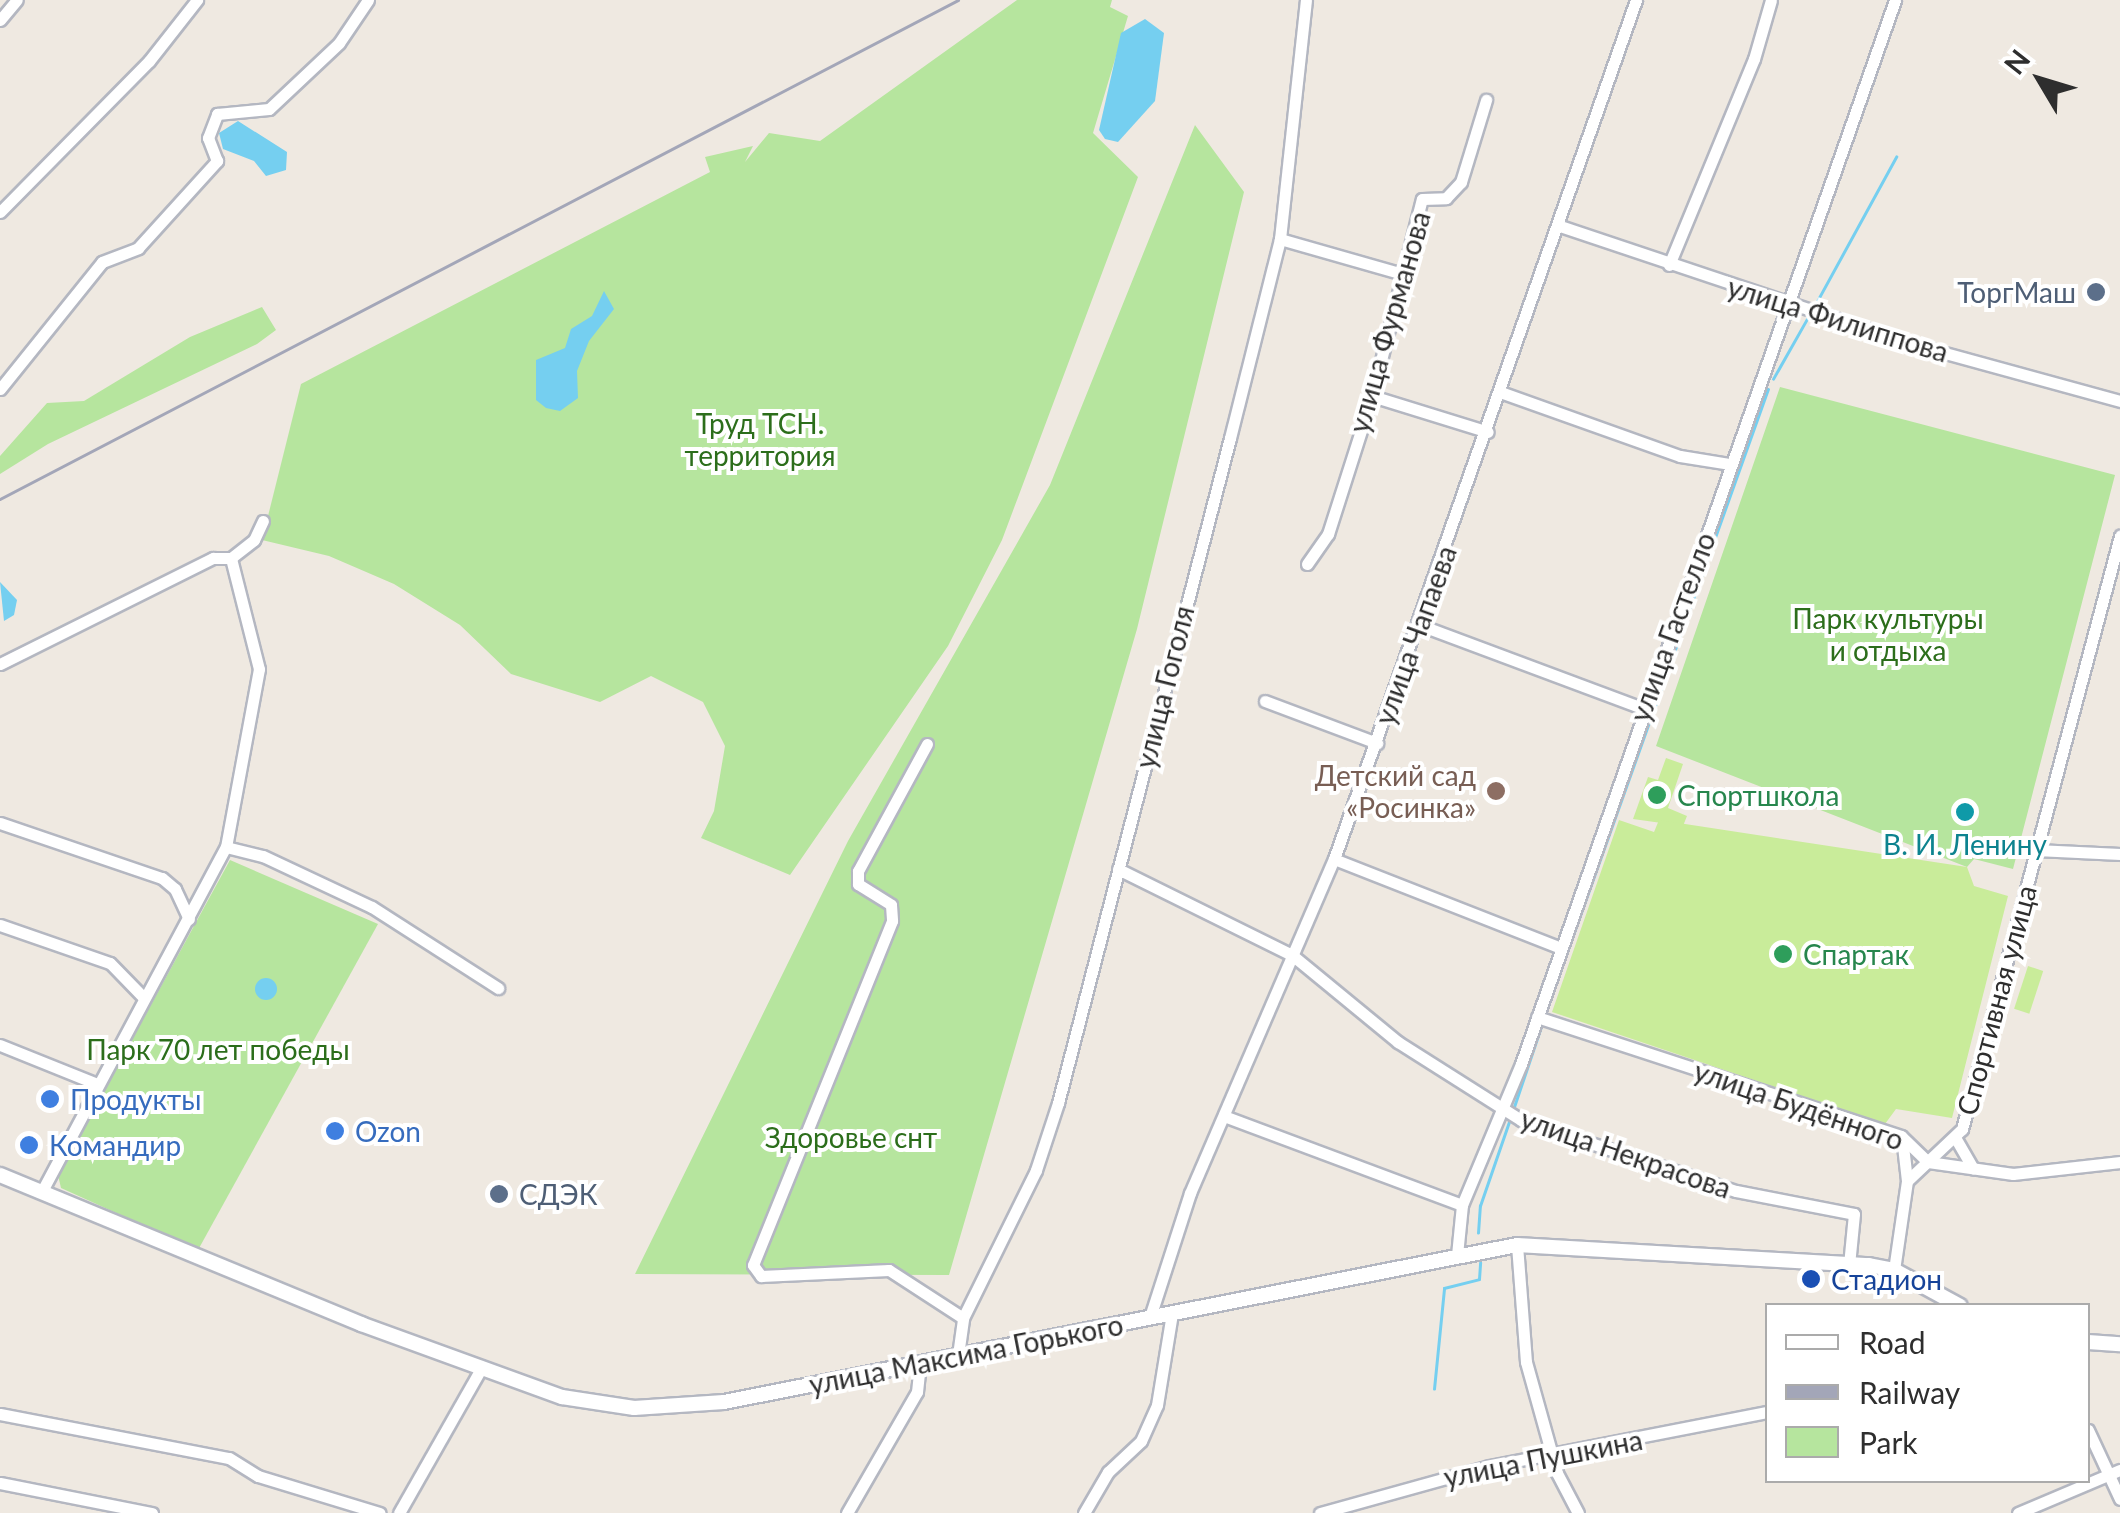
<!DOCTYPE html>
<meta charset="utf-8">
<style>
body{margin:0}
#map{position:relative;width:2120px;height:1513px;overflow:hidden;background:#efe9e1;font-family:Lato,sans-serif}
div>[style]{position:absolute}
.green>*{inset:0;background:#b6e59e}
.pitch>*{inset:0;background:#c9ec9a;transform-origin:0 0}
.water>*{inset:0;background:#75cff0}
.round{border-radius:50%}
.stream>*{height:2.5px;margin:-1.25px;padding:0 1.25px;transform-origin:1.25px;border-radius:1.25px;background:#75cff0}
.roads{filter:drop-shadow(2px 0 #b4b7c1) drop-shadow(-2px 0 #b4b7c1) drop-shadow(0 2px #b4b7c1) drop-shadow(0 -2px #b4b7c1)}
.minor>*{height:11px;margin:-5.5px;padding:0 5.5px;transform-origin:5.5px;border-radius:5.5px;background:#fff}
.tertiary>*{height:14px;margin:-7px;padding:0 7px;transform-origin:7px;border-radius:7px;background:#fff}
.rail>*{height:2.5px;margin:-1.25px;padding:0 1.25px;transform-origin:1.25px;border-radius:1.25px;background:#a3a6b8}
.dots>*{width:28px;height:28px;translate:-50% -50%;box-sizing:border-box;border:5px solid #fff;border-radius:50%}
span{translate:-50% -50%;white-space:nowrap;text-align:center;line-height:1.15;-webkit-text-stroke:8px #fff;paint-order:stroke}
.service-label{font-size:28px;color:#4e5e75}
.right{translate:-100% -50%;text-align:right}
.left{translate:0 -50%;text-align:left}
.street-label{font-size:28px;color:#2e2e2e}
.park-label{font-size:28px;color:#2c6e1b}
.education-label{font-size:28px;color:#785e54}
.leisure-label{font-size:28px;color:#27864d}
.culture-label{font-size:28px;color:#0d838f}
.shop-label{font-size:28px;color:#366cbe}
.transit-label{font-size:28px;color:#164399}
.legend{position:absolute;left:1765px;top:1303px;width:325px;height:180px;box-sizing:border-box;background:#fff;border:2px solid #ababab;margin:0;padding:12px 18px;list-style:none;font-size:30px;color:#2e2e2e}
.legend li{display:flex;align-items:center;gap:20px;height:50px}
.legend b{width:50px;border:2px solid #ababab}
.north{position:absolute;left:1990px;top:30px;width:100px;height:100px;-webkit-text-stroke:8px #fff;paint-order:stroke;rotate:308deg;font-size:28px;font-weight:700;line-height:40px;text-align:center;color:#2e2e2e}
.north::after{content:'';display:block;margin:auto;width:35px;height:45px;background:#2e2e2e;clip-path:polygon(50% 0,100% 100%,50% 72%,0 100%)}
</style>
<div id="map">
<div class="green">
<div style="clip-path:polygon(1017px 0,1112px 0,1110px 7px,1128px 16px,1093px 133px,1138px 177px,1002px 540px,948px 646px,790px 875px,701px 838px,714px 811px,725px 746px,703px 702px,651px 676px,600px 702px,511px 674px,460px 625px,394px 584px,329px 556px,262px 540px,301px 384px,710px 172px,705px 157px,753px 146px,745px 162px,769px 133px,820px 141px)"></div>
<div style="clip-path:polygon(1195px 125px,1244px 192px,1137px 629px,949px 1275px,635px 1274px,848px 841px,1050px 485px)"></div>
<div style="clip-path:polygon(262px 307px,276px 330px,257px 344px,48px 444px,0 474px,0 456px,47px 403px,84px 401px,190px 337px)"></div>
<div style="clip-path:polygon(1780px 387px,2115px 475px,2013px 869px,1974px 859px,1967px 867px,1656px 746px)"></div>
<div style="clip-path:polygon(230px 860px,378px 924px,198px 1250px,61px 1188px,58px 1175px)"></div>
</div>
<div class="pitch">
<div style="clip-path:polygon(1666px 758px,1683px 764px,1668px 808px,1687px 816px,1683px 826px,1633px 819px,1648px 777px,1658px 780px)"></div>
<div style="clip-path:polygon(1619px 820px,1654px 832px,1659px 820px,1967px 867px,1974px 886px,2008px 896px,1952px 1118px,1896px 1109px,1885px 1124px,1552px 1012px)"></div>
<div style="left:2028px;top:966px;width:16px;height:45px;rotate:18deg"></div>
</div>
<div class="water">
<div style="clip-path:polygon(1145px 19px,1164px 33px,1155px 101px,1118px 142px,1105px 139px,1099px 130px,1121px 33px)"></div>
<div style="clip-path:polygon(238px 121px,287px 152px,286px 170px,266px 176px,254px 161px,223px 149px,219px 133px)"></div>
<div style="clip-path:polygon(604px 291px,614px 309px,589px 341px,577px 371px,578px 398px,560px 411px,546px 408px,536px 400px,536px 360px,565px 348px,571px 329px,592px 316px)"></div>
<div style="clip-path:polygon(0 582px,17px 600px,14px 615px,4px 621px)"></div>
<div class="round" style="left:255px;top:978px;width:22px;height:22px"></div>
</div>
<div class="stream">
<div style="left:1815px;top:305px;width:169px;rotate:-61.3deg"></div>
<div style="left:1773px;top:379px;width:69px;rotate:-60.5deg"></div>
<div style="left:1546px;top:1011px;width:660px;rotate:-70.36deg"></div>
<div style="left:1514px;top:1107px;width:84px;rotate:-71.4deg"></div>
<div style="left:1478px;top:1233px;width:27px;rotate:-86deg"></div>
<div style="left:1480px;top:1206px;width:89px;rotate:-71deg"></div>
<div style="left:1434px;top:1389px;width:101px;rotate:-84.3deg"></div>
<div style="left:1444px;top:1288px;width:36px;rotate:-14deg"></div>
<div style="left:1479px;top:1279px;width:16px;rotate:-86deg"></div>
</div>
<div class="roads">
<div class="minor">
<div style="left:0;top:20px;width:26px;rotate:-50deg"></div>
<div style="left:0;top:212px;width:212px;rotate:-45.4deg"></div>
<div style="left:149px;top:61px;width:78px;rotate:-51.8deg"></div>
<div style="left:1560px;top:226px;width:371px;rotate:18.5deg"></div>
<div style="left:1912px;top:344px;width:216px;rotate:15.3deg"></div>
<div style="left:1280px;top:239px;width:124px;rotate:15.9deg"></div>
<div style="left:1669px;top:265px;width:223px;rotate:-67.6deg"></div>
<div style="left:1754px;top:59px;width:61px;rotate:-73.9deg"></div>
<div style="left:0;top:389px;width:163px;rotate:-51.2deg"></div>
<div style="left:102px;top:262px;width:39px;rotate:-21deg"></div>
<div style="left:138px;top:248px;width:118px;rotate:-47.8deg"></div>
<div style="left:217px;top:161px;width:25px;rotate:-111deg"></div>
<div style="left:208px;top:138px;width:26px;rotate:-69deg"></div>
<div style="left:217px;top:114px;width:52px;rotate:-5.5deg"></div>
<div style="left:269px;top:109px;width:96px;rotate:-43.3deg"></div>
<div style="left:339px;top:43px;width:52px;rotate:-56deg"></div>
<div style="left:1503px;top:393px;width:188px;rotate:19.6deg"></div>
<div style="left:1680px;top:456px;width:51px;rotate:9.1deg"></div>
<div style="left:1372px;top:396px;width:121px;rotate:17.2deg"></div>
<div style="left:1307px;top:564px;width:37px;rotate:-55deg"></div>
<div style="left:1328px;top:534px;width:145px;rotate:-72.3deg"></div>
<div style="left:1372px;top:396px;width:203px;rotate:-75.8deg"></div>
<div style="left:1422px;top:199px;width:24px;rotate:-2deg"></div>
<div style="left:1446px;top:198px;width:22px;rotate:-47deg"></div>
<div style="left:1461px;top:182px;width:86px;rotate:-73deg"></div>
<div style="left:1420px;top:625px;width:237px;rotate:20.5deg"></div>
<div style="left:0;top:664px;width:238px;rotate:-26.5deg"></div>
<div style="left:213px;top:558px;width:18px"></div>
<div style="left:231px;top:558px;width:29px;rotate:-38deg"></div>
<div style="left:254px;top:540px;width:21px;rotate:-65deg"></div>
<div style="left:1265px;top:701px;width:120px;rotate:20.6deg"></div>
<div style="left:927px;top:744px;width:145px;rotate:118.5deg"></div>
<div style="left:858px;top:871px;width:13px;rotate:90deg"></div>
<div style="left:858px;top:884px;width:39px;rotate:32deg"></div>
<div style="left:891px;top:905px;width:16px;rotate:86deg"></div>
<div style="left:892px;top:921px;width:371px;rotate:112deg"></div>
<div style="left:753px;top:1265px;width:14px;rotate:54deg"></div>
<div style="left:761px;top:1276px;width:128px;rotate:-2.7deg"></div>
<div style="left:889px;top:1270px;width:88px;rotate:33deg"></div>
<div style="left:0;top:823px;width:171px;rotate:18.8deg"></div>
<div style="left:162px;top:878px;width:17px;rotate:40deg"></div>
<div style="left:175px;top:889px;width:33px;rotate:65deg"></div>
<div style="left:226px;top:847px;width:38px;rotate:14deg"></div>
<div style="left:263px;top:856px;width:120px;rotate:25.1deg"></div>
<div style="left:372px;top:907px;width:150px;rotate:32.7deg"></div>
<div style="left:2036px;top:850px;width:84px;rotate:2.7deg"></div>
<div style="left:1334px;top:859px;width:242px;rotate:21.4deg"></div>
<div style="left:1118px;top:869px;width:194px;rotate:26.3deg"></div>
<div style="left:1292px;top:955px;width:137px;rotate:39.4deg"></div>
<div style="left:1398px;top:1042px;width:146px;rotate:32.4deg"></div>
<div style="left:1521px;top:1120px;width:226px;rotate:18.3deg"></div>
<div style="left:1736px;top:1191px;width:120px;rotate:11deg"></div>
<div style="left:1854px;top:1214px;width:51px;rotate:95.6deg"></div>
<div style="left:0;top:925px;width:116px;rotate:19.1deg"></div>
<div style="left:110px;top:963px;width:49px;rotate:45.8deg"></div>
<div style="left:1537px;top:1017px;width:383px;rotate:18.1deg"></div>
<div style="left:1901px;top:1136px;width:37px;rotate:44deg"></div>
<div style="left:1928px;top:1162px;width:86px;rotate:8deg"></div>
<div style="left:2013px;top:1174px;width:108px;rotate:-6.4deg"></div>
<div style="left:0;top:1045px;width:105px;rotate:21.9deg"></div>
<div style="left:1224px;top:1116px;width:254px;rotate:20.5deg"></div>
<div style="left:1902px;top:1137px;width:44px;rotate:83.5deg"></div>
<div style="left:1956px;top:1139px;width:34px;rotate:60deg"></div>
<div style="left:42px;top:1191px;width:390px;rotate:-61.9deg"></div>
<div style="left:226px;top:847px;width:181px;rotate:-79.5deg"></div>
<div style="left:259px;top:669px;width:114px;rotate:-104.2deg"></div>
<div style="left:1517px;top:1245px;width:117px;rotate:85.6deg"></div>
<div style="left:1526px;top:1362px;width:115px;rotate:74.4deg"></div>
<div style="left:1557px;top:1473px;width:45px;rotate:62.3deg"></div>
<div style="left:1457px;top:1255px;width:50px;rotate:-84.3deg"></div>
<div style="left:1462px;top:1205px;width:153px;rotate:-67.3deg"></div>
<div style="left:1521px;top:1064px;width:1128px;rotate:-70.63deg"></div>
<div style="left:1894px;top:1270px;width:90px;rotate:-81.7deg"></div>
<div style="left:1907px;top:1181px;width:76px;rotate:-43.4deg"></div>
<div style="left:1962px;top:1129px;width:614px;rotate:-75.08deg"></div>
<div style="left:1150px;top:1317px;width:130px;rotate:-72.1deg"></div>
<div style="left:1190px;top:1193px;width:364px;rotate:-66.7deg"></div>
<div style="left:1334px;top:859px;width:911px;rotate:-70.63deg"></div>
<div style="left:958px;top:1355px;width:37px;rotate:-82deg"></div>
<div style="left:963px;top:1318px;width:165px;rotate:-63.7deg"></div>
<div style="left:1036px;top:1170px;width:71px;rotate:-71.8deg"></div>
<div style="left:1058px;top:1103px;width:687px;rotate:-75.5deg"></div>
<div style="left:1230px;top:438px;width:205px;rotate:-75.9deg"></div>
<div style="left:1280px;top:239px;width:240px;rotate:-83.8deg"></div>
<div style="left:0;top:1414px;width:233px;rotate:10.9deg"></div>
<div style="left:229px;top:1458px;width:34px;rotate:32deg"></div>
<div style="left:258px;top:1476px;width:127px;rotate:16.9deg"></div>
<div style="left:2088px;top:1430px;width:76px;rotate:65.1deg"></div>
<div style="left:0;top:1483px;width:155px;rotate:11.2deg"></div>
<div style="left:399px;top:1513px;width:168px;rotate:-60.4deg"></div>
<div style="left:847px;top:1513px;width:140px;rotate:-60deg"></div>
<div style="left:917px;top:1392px;width:28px;rotate:-84deg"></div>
<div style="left:1084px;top:1513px;width:48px;rotate:-59.7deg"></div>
<div style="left:1108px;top:1472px;width:45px;rotate:-43.2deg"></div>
<div style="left:1141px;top:1441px;width:39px;rotate:-66deg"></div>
<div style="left:1157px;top:1405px;width:93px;rotate:-80.7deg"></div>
<div style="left:1320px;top:1513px;width:175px;rotate:-15.5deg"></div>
<div style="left:1489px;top:1466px;width:284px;rotate:-11deg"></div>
<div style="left:2018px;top:1513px;width:111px;rotate:-22.9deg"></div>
</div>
<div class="tertiary">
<div style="left:0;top:1175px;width:391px;rotate:22.4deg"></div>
<div style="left:361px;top:1324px;width:214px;rotate:20deg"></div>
<div style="left:562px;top:1397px;width:73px;rotate:8.7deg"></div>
<div style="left:634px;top:1408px;width:90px;rotate:-3.8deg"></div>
<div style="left:724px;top:1402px;width:808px;rotate:-11.2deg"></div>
<div style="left:1517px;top:1245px;width:353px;rotate:3.3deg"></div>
<div style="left:1869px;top:1265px;width:25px;rotate:11deg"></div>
<div style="left:1894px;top:1270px;width:75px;rotate:28.6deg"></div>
<div style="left:2088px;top:1342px;width:32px;rotate:4deg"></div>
</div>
</div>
<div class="rail">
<div style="left:0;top:499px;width:1080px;rotate:-27.51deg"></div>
</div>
<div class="dots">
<div style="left:2096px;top:292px;background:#5c6f8a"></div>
<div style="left:1496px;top:791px;background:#8d6e63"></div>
<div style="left:1657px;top:795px;background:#2e9e5b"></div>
<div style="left:1965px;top:812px;background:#0f9aa8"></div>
<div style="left:1783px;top:954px;background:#2e9e5b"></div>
<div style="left:50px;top:1099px;background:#3f7fe0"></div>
<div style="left:335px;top:1131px;background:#3f7fe0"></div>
<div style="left:29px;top:1145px;background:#3f7fe0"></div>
<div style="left:499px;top:1194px;background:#5c6f8a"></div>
<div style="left:1811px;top:1279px;background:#1a4fb4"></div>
</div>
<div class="service-label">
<span class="right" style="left:2076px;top:292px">ТоргМаш</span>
<span class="left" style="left:519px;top:1194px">СДЭК</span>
</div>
<div class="street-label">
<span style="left:1838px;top:319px;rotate:17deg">улица Филиппова</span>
<span style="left:1389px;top:322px;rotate:-74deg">улица Фурманова</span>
<span style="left:1672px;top:627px;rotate:-70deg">улица Гастелло</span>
<span style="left:1415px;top:635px;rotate:-70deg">улица Чапаева</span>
<span style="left:1164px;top:687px;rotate:-76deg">улица Гоголя</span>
<span style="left:1996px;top:1000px;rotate:-75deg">Спортивная улица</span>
<span style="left:1799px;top:1105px;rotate:19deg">улица Будённого</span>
<span style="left:1626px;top:1153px;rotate:19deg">улица Некрасова</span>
<span style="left:966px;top:1354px;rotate:-11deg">улица Максима Горького</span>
<span style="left:1543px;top:1458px;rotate:-11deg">улица Пушкина</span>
</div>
<div class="park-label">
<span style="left:760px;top:439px">Труд ТСН.<br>территория</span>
<span style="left:1888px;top:634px">Парк культуры<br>и отдыха</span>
<span style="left:218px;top:1049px">Парк 70 лет победы</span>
<span style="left:851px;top:1137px">Здоровье снт</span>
</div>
<div class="education-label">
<span class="right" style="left:1476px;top:791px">Детский сад<br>«Росинка»</span>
</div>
<div class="leisure-label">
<span class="left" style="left:1677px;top:795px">Спортшкола</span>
<span class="left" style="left:1803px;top:954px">Спартак</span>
</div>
<div class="culture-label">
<span style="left:1965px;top:844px">В. И. Ленину</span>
</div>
<div class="shop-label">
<span class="left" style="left:70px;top:1099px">Продукты</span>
<span class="left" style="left:355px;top:1131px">Ozon</span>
<span class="left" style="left:49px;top:1145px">Командир</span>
</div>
<div class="transit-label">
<span class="left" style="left:1831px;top:1279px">Стадион</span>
</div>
<ul class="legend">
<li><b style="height:12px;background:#fff"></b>Road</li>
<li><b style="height:12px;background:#a3a6b8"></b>Railway</li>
<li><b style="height:28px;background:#b6e59e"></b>Park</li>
</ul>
<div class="north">N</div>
</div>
